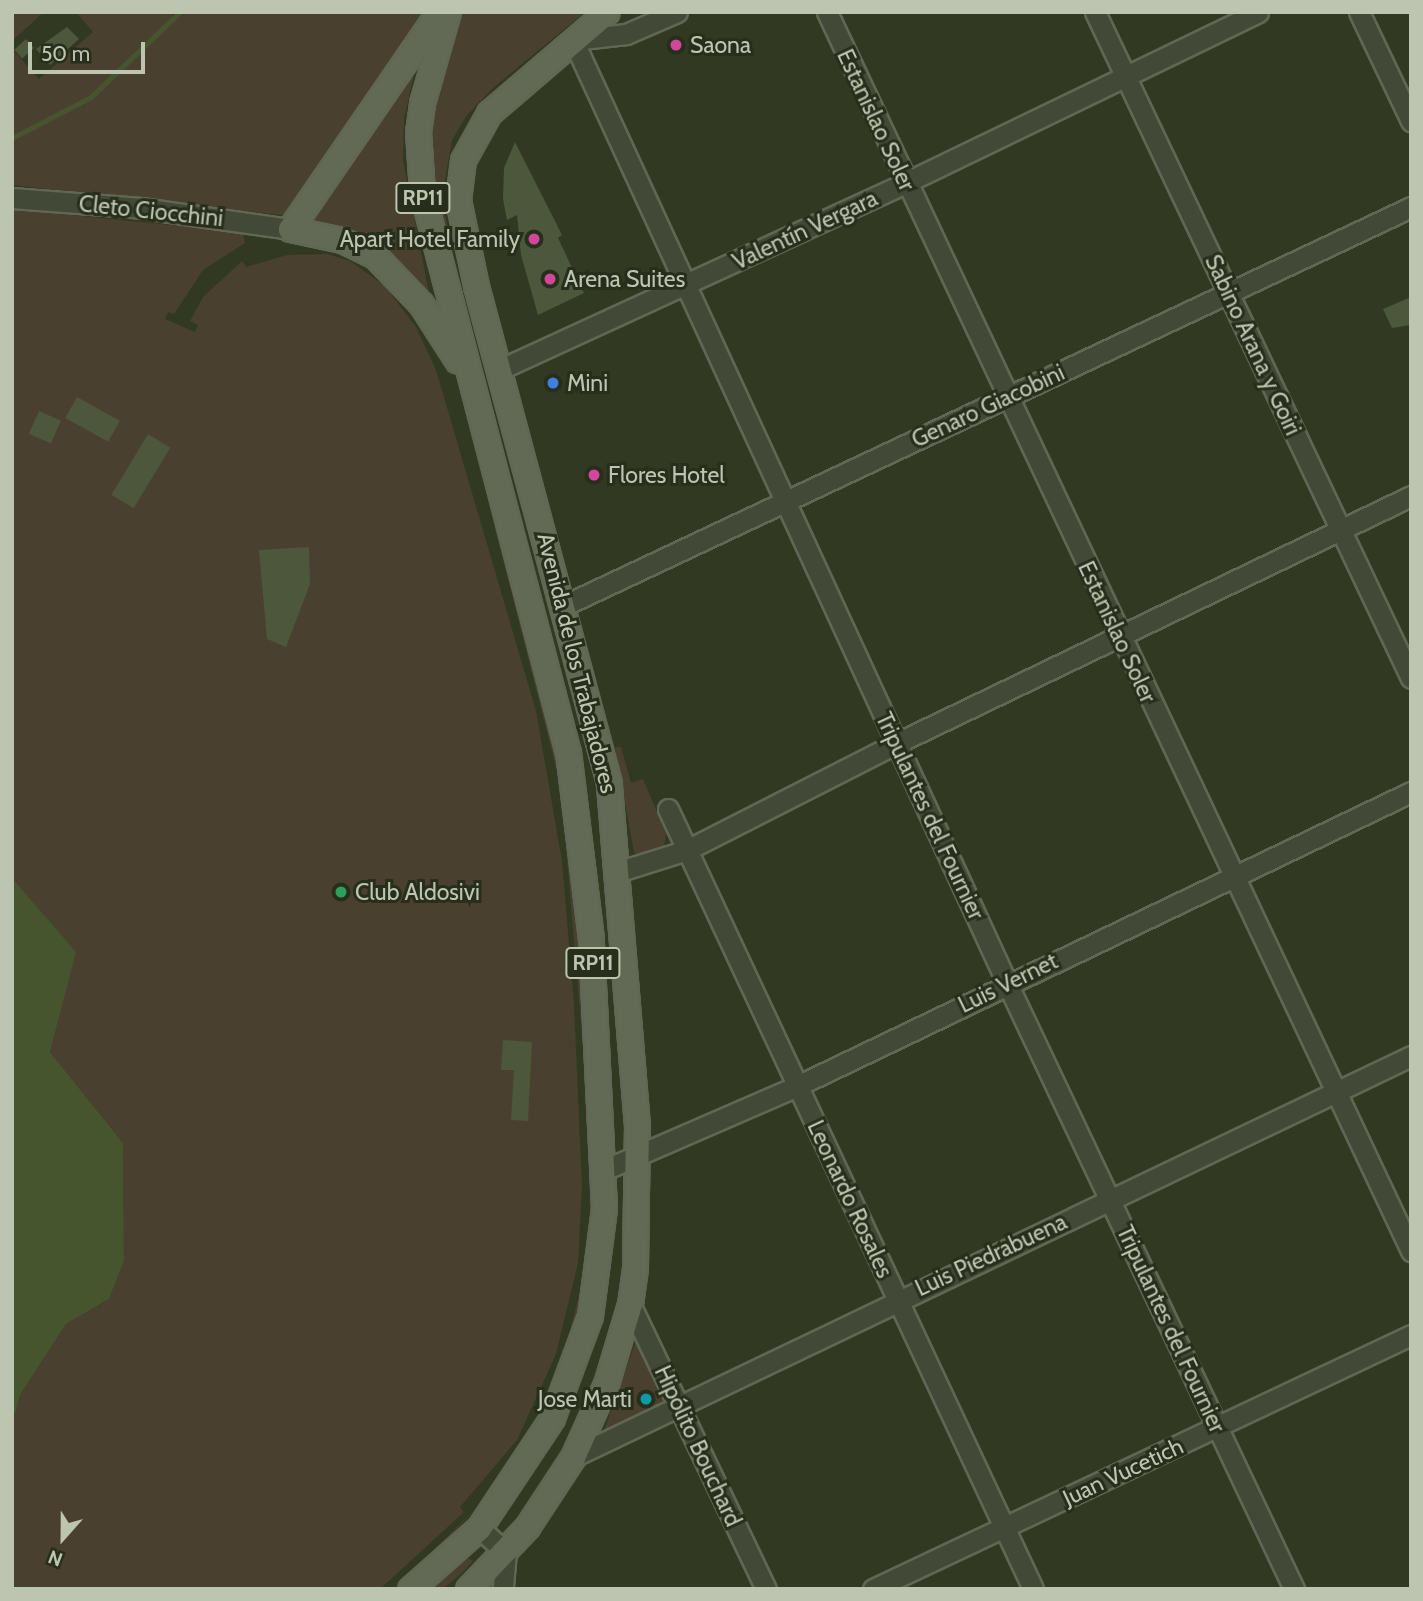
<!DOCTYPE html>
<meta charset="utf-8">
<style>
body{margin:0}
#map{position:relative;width:1423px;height:1601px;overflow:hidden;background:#313922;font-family:Cabin,sans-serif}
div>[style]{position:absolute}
.green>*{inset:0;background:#49402f}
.water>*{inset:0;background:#47552e}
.stream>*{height:4.5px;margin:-2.25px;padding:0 2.25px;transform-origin:2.25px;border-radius:2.25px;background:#47552e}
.building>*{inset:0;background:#4d573c;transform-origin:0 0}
.roads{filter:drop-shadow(2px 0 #606754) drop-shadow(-2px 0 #606754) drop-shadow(0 2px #606754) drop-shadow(0 -2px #606754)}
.minor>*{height:19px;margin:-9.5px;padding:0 9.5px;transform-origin:9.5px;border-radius:9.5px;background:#424936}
.major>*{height:23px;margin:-11.5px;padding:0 11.5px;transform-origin:11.5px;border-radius:11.5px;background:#626954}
.dots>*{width:19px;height:19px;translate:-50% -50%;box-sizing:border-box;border:4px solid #272e1b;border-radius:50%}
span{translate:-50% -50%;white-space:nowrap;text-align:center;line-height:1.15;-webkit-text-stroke:6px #272e1b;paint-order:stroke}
.shield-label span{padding:2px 5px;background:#272e1b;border:2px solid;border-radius:5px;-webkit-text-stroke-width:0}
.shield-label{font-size:21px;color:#bdc5b1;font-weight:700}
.poi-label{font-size:23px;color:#bdc5b1}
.left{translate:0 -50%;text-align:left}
.right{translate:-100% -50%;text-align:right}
.street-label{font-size:23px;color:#bdc5b1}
.frame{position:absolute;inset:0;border:14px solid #bdc5b1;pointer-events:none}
.north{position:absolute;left:28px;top:1503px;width:70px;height:70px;-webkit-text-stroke:5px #272e1b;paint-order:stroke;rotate:201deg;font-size:19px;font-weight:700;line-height:28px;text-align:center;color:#bdc5b1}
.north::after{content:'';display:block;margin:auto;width:24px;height:32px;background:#bdc5b1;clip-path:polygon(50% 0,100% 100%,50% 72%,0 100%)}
.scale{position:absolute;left:28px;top:42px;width:117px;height:32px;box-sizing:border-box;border:4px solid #bdc5b1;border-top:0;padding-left:9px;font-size:21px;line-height:24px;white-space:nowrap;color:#bdc5b1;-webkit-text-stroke:5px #272e1b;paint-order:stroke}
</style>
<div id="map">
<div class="green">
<div style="clip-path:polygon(12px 12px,44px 12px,12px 41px)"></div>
<div style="clip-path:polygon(76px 12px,171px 12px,176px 19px,187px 12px,426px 12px,288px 213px,282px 215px,12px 185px,12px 49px,39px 79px,93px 32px)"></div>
<div style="clip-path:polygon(460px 12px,585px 12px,494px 87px,467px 115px,452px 140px,442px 198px,461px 295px,440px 229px,430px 156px,434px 102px)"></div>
<div style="clip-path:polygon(416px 65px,404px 119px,403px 160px,430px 298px,402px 264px,372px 240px,302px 221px)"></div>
<div style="clip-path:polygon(12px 209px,230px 231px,232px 226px,242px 231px,245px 243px,203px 270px,174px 314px,168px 312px,165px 319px,195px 332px,198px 325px,190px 321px,203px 297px,242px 261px,246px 267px,287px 255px,327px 254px,350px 261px,385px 286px,416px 327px,436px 370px,536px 711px,562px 861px,574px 1004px,582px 1187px,578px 1263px,556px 1354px,517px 1440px,460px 1507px,464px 1512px,380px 1589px,12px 1589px,12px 1424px,20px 1395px,66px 1324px,109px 1299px,124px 1261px,123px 1143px,50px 1052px,75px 952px,12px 878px)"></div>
<div style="clip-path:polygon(487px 497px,544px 704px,563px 788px,576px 903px,587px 1062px,592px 1186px,591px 1221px,583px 1288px,565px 1358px,548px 1400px,529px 1437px,563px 1357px,581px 1288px,590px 1220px,588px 1106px,561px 787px)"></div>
<div style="clip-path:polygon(615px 747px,621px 747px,631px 783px,643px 779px,666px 833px,664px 847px,638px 856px,634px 852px)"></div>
<div style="clip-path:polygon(638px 1335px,669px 1405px,607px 1432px,605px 1428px)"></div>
<div style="clip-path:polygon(477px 1507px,429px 1559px,390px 1589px,427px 1557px)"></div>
<div style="clip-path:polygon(466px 1557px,473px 1561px,462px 1573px,443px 1589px,429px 1589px)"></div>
</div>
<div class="water">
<div style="clip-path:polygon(12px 878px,76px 952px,50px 1052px,123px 1143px,124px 1261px,109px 1299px,66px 1324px,20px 1395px,12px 1424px)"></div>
</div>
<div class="stream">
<div style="left:12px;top:138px;width:89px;rotate:-27.4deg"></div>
<div style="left:91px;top:97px;width:123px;rotate:-43.7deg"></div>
</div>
<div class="building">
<div style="clip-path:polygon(67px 27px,79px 39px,50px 65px,36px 49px)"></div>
<div style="left:26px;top:39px;width:12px;height:16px;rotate:48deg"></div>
<div style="clip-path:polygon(515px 142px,562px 235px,558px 238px,584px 293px,538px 315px,521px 255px,517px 215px,507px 220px,503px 199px,504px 168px)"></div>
<div style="clip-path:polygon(1411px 297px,1411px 325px,1392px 328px,1383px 309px)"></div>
<div style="left:77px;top:397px;width:49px;height:24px;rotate:29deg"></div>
<div style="left:39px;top:411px;width:24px;height:25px;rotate:24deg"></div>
<div style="left:148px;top:434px;width:26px;height:71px;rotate:31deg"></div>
<div style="clip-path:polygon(309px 547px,310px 584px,286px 647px,267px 639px,259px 550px)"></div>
<div style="clip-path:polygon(503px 1040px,532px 1042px,528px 1121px,511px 1120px,514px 1070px,501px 1070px)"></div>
</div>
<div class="roads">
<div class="minor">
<div style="left:677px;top:12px;width:56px;rotate:156.7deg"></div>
<div style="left:626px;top:34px;width:53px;rotate:173.5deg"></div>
<div style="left:573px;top:40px;width:1038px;rotate:65.29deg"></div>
<div style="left:1007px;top:983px;width:671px;rotate:64.66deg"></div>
<div style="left:827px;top:12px;width:1370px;rotate:64.76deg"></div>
<div style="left:1095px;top:12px;width:737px;rotate:64.62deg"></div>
<div style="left:1359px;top:12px;width:121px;rotate:64.5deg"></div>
<div style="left:12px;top:198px;width:129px;rotate:4.4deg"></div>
<div style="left:141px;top:208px;width:150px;rotate:8deg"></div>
<div style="left:501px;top:369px;width:445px;rotate:-24.7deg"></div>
<div style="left:905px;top:183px;width:392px;rotate:-25.8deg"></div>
<div style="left:565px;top:605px;width:935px;rotate:-25.19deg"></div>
<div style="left:668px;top:809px;width:861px;rotate:64.92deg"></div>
<div style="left:620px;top:871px;width:70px;rotate:-17.4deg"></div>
<div style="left:687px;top:850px;width:236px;rotate:-27deg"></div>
<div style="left:897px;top:743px;width:570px;rotate:-25.67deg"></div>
<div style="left:604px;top:1170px;width:210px;rotate:-23.5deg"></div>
<div style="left:797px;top:1086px;width:681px;rotate:-25.59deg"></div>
<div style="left:630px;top:1304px;width:316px;rotate:64.5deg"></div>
<div style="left:573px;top:1457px;width:929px;rotate:-25.57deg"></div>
<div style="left:479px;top:1528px;width:36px;rotate:42deg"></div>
<div style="left:506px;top:1552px;width:37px;rotate:95deg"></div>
<div style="left:873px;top:1589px;width:595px;rotate:-25.27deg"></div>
</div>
<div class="major">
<div style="left:439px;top:12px;width:263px;rotate:124.5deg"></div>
<div style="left:290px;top:229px;width:53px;rotate:11.9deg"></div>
<div style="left:342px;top:240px;width:37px;rotate:26deg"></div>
<div style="left:375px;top:256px;width:66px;rotate:46.2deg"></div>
<div style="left:421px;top:304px;width:67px;rotate:57.3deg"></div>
<div style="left:410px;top:1589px;width:92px;rotate:-41.5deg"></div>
<div style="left:479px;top:1528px;width:132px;rotate:-56.4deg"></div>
<div style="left:552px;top:1418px;width:109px;rotate:-69.6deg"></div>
<div style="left:590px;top:1316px;width:109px;rotate:-82.6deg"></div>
<div style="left:604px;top:1208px;width:269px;rotate:-92.8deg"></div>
<div style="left:591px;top:939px;width:187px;rotate:-97deg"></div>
<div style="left:568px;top:753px;width:580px;rotate:-104.59deg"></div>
<div style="left:422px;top:192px;width:60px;rotate:-93.8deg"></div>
<div style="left:418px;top:132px;width:29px;rotate:-82deg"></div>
<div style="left:422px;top:103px;width:95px;rotate:-74.1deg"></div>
<div style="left:468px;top:1589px;width:86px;rotate:-46.4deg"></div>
<div style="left:527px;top:1527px;width:84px;rotate:-56.7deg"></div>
<div style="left:573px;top:1457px;width:80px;rotate:-65.7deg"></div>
<div style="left:606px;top:1384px;width:84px;rotate:-73.3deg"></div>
<div style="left:630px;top:1304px;width:37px;rotate:-82deg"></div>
<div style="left:635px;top:1267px;width:141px;rotate:-89.2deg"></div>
<div style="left:637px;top:1126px;width:344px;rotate:-94.7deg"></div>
<div style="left:609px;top:783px;width:514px;rotate:-104.98deg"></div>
<div style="left:476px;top:286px;width:88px;rotate:-101.8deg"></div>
<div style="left:458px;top:200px;width:40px;rotate:-82.9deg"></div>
<div style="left:463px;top:160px;width:54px;rotate:-61deg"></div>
<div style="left:489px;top:113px;width:155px;rotate:-40.6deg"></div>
</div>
</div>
<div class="dots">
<div style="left:676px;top:45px;background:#d1479c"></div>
<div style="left:534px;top:239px;background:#d1479c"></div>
<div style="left:550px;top:279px;background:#d1479c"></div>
<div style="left:553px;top:383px;background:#3f7fe0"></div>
<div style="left:594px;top:475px;background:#d1479c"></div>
<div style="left:341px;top:892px;background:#2e9e5b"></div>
<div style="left:646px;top:1399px;background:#0f9aa8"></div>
</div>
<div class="shield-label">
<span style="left:423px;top:198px">RP11</span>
<span style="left:593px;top:963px">RP11</span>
</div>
<div class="poi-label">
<span class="left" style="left:690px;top:45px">Saona</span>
<span class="right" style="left:520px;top:239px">Apart Hotel Family</span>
<span class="left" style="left:564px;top:279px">Arena Suites</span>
<span class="left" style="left:567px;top:383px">Mini</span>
<span class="left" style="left:608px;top:475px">Flores Hotel</span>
<span class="left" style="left:355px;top:892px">Club Aldosivi</span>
<span class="right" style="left:632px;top:1399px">Jose Marti</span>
</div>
<div class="street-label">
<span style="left:876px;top:120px;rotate:65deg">Estanislao Soler</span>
<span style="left:151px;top:211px;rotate:6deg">Cleto Ciocchini</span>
<span style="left:805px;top:230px;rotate:-25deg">Valentín Vergara</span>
<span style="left:1253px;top:345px;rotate:65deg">Sabino Arana y Goiri</span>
<span style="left:988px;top:406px;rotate:-25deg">Genaro Giacobini</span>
<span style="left:1117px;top:632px;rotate:65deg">Estanislao Soler</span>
<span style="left:577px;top:663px;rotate:76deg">Avenida de los Trabajadores</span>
<span style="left:930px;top:816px;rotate:65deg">Tripulantes del Fournier</span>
<span style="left:1008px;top:983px;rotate:-26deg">Luis Vernet</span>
<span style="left:850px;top:1199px;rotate:65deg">Leonardo Rosales</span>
<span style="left:991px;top:1255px;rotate:-25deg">Luis Piedrabuena</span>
<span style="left:1171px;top:1329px;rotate:65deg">Tripulantes del Fournier</span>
<span style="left:698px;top:1446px;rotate:65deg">Hipólito Bouchard</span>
<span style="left:1123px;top:1472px;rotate:-25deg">Juan Vucetich</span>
</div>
<div class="frame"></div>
<div class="north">N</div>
<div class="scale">50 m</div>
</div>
